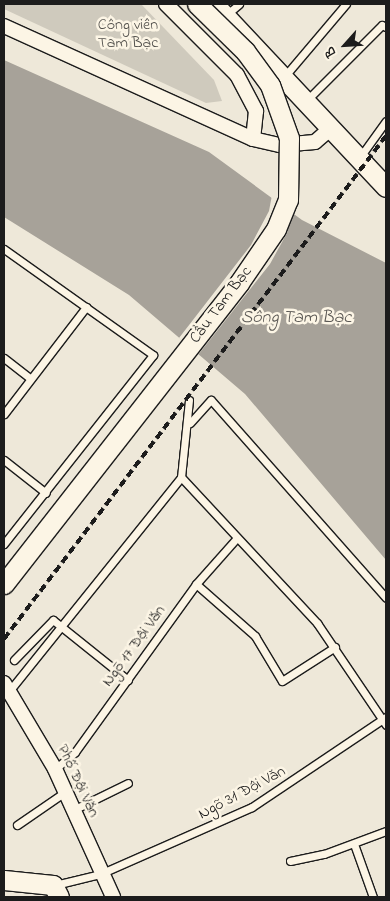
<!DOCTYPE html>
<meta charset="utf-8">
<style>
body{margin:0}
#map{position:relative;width:390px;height:901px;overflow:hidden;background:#eee8d9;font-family:"Indie Flower",sans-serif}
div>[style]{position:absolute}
.green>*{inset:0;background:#cfcabd}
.water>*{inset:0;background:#a7a299}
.pier>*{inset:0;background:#eee8d9}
.roads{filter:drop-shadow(1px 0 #1c1c1c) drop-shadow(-1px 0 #1c1c1c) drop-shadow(0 1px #1c1c1c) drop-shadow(0 -1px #1c1c1c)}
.lane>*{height:7px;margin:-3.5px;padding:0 3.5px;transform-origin:3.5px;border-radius:3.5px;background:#fcf5e5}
.street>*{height:14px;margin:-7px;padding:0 7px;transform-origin:7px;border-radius:7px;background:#fcf5e5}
.secondary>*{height:19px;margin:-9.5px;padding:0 9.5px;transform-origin:9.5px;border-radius:9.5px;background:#fcf5e5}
.rail>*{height:4px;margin-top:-2px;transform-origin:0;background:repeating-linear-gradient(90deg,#1c1c1c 0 8px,transparent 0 12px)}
.bridges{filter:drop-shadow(1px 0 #1c1c1c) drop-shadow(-1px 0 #1c1c1c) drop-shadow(0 1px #1c1c1c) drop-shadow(0 -1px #1c1c1c)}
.secondary-bridge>*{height:19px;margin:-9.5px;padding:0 9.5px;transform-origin:9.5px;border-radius:9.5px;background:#fcf5e5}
span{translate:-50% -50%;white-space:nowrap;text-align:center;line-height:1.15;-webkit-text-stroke:5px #fcf5e5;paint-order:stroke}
.park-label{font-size:16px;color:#52504c}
.street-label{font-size:16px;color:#1c1c1c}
.water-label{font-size:18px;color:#5b5854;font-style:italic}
.frame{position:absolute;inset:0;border:5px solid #1c1c1c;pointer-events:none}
.north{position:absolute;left:320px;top:20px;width:50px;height:50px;-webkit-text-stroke:4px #fcf5e5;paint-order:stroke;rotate:244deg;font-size:14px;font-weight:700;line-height:20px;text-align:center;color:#1c1c1c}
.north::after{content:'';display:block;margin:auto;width:18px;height:22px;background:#1c1c1c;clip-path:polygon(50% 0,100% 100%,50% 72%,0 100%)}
</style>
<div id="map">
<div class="green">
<div style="clip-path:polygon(4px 4px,141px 4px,214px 80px,222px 101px,206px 103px,4px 9px)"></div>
</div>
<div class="water">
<div style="clip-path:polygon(4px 60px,209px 152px,302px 220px,386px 263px,386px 560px,245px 394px,129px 295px,4px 217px)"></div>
</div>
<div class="pier">
<div style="clip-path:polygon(272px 195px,293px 210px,287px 233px,270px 264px,198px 355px,179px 338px,251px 245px,269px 211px)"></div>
</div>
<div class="roads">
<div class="lane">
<div style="left:226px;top:15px;width:17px;rotate:-40deg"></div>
<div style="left:284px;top:77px;width:96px;rotate:-49.7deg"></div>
<div style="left:306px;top:101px;width:107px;rotate:-45deg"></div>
<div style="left:382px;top:25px;width:4px;rotate:27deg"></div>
<div style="left:360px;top:157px;width:44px;rotate:-54.2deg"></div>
<div style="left:4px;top:249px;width:183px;rotate:35.4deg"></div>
<div style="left:153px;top:355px;width:241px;rotate:128.3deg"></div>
<div style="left:4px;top:358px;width:33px;rotate:38deg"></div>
<div style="left:189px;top:400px;width:77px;rotate:95.9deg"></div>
<div style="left:181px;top:477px;width:200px;rotate:47deg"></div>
<div style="left:317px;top:623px;width:123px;rotate:55.9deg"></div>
<div style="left:4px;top:414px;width:135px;rotate:-52.5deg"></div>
<div style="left:190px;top:423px;width:31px;rotate:-48deg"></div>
<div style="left:211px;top:400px;width:264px;rotate:48.5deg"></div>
<div style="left:4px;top:460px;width:53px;rotate:38.2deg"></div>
<div style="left:196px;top:584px;width:79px;rotate:41.4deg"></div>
<div style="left:255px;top:636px;width:52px;rotate:59deg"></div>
<div style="left:282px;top:681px;width:63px;rotate:-32.7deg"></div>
<div style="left:14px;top:660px;width:56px;rotate:-45.7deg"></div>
<div style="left:53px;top:620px;width:96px;rotate:38.7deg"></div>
<div style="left:10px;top:690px;width:273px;rotate:-51.2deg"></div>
<div style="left:55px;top:769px;width:26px;rotate:-40deg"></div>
<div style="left:75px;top:752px;width:207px;rotate:-54.2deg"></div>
<div style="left:196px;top:584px;width:60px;rotate:-48.4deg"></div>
<div style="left:73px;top:810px;width:61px;rotate:-26.1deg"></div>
<div style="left:17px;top:825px;width:58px;rotate:-34.5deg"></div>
<div style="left:354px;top:844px;width:56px;rotate:70.3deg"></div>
<div style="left:290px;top:861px;width:35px;rotate:-12deg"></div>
<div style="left:324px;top:854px;width:66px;rotate:-20.4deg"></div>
<div style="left:55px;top:885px;width:46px;rotate:-13.7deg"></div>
<div style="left:100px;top:874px;width:166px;rotate:-23.8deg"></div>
<div style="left:252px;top:807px;width:161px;rotate:-33.9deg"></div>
</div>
<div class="street">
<div style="left:166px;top:4px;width:100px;rotate:45deg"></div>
<div style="left:237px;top:75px;width:41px;rotate:62.2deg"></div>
<div style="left:256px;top:111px;width:28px;rotate:96deg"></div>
<div style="left:4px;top:26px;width:273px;rotate:24.4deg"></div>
<div style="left:253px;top:139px;width:28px;rotate:13deg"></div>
<div style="left:280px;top:145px;width:35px;rotate:-5deg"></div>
<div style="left:315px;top:142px;width:20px;rotate:-41deg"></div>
<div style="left:4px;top:683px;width:100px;rotate:59.3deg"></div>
<div style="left:55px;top:769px;width:141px;rotate:65.6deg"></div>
</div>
<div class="secondary">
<div style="left:214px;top:4px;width:251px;rotate:46.8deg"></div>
<div style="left:4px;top:880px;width:49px;rotate:5.8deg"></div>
<div style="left:53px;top:885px;width:13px;rotate:63deg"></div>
</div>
</div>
<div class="rail">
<div style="left:4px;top:639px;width:632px;rotate:-52.79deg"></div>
</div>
<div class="bridges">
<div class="secondary-bridge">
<div style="left:4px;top:584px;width:382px;rotate:-52deg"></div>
<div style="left:239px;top:283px;width:65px;rotate:-55.6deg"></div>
<div style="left:276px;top:229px;width:31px;rotate:-68deg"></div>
<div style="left:288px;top:200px;width:62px;rotate:-89.1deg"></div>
<div style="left:289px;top:138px;width:56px;rotate:-109.7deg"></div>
<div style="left:270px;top:85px;width:42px;rotate:-126.3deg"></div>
<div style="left:245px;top:51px;width:67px;rotate:-135.6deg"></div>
</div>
</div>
<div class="park-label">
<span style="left:128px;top:34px">Công viên<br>Tam Bạc</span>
</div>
<div class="street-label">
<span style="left:221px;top:305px;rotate:-53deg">Cầu Tam Bạc</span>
<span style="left:134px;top:646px;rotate:-54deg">Ngõ 17 Đội Văn</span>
<span style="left:78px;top:781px;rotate:65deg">Phố Đội Văn</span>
<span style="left:242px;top:793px;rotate:-28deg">Ngõ 31 Đội Văn</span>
</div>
<div class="water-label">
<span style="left:296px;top:318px">Sông Tam Bạc</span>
</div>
<div class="frame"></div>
<div class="north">B</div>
</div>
